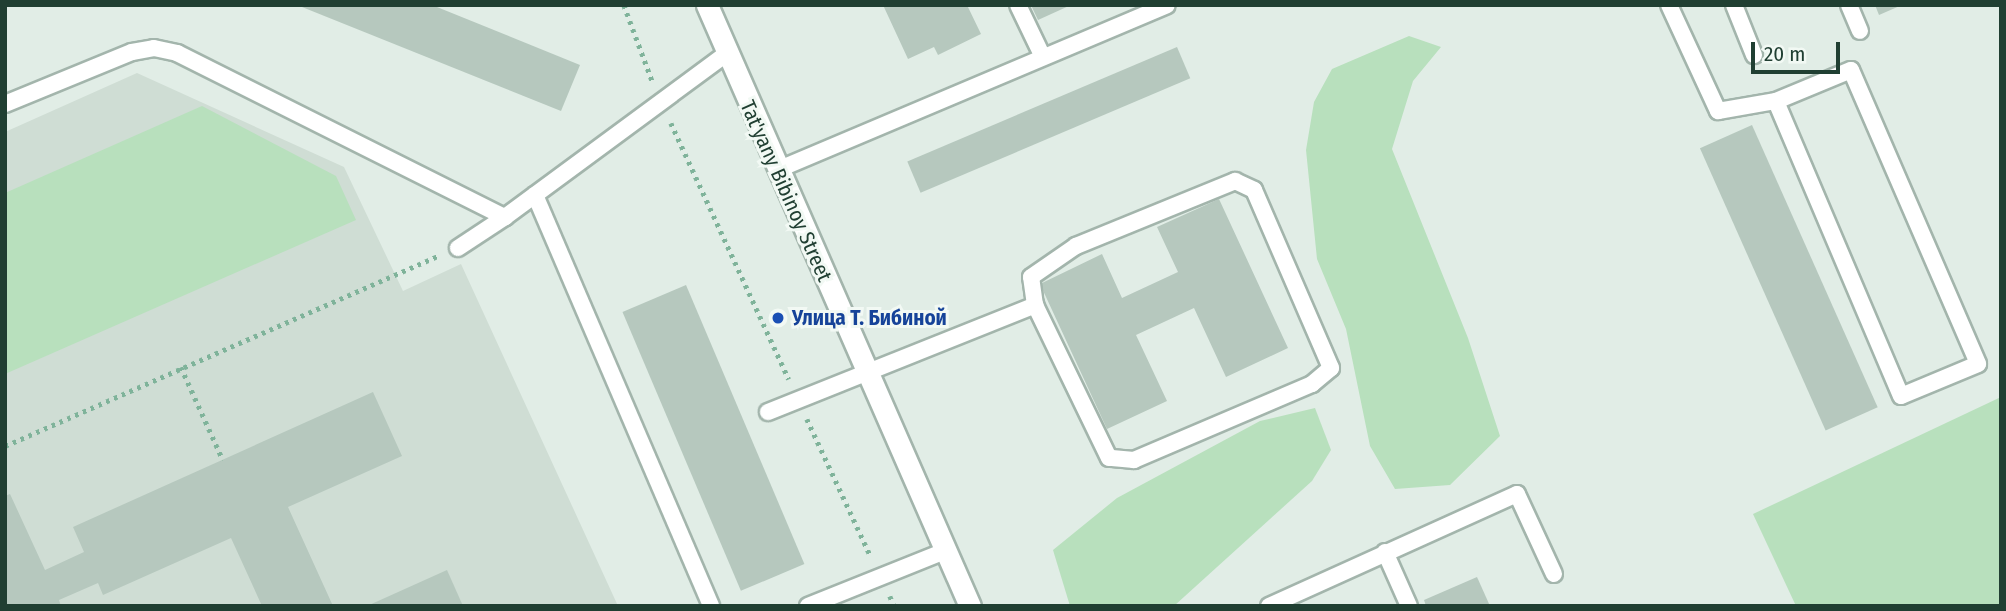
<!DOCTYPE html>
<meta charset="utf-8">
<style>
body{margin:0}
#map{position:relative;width:2006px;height:611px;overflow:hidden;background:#e1ede6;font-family:"Fira Sans Condensed",sans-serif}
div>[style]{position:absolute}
.built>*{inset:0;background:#cfddd4}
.green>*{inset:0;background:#b8e0bd}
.building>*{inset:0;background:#b6c8be;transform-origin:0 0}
.path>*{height:4.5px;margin-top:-2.25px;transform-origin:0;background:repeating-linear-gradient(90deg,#7fb39a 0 3.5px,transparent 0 8.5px)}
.roads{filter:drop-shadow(2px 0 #a3b5ac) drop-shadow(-2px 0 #a3b5ac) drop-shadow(0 2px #a3b5ac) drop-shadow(0 -2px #a3b5ac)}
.lane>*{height:16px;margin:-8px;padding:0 8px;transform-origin:8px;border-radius:8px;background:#fff}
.street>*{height:21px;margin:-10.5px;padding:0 10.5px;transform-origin:10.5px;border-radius:10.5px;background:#fff}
.dots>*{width:19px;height:19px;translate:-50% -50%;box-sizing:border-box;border:4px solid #f2f9f4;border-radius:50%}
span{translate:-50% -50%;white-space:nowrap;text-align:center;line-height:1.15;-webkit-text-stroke:6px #f2f9f4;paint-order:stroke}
.street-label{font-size:21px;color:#203f32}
.transit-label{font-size:21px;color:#164399;font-weight:700}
.left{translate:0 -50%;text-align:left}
.frame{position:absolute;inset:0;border:7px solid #203f32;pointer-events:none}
.scale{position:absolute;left:1751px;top:42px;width:89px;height:32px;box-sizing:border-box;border:4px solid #203f32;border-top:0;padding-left:9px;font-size:21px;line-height:24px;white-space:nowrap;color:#203f32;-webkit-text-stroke:5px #f2f9f4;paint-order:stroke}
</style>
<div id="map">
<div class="built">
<div style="clip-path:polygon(137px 73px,344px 167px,403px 291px,461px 264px,618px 606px,5px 606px,5px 132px)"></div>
</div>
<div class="green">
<div style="clip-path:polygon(1409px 36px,1441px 47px,1413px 81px,1392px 149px,1468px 338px,1500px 436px,1450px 485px,1395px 489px,1370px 446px,1346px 329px,1317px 259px,1306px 150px,1314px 102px,1332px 69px)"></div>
<div style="clip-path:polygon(202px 106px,336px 176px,356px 220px,5px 374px,5px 193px)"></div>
<div style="clip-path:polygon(2001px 397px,2001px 606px,1796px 606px,1753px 514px)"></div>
<div style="clip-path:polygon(1315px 408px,1331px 450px,1312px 481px,1174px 606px,1070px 606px,1053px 550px,1117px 498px,1260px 421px)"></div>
</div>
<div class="building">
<div style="clip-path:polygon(297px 5px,432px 5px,580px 65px,561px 111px)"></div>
<div style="clip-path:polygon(883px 5px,967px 5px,981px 34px,938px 55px,934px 47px,908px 59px)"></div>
<div style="clip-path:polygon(1031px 5px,1071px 5px,1038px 20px)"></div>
<div style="clip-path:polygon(1875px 5px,1902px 5px,1879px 15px)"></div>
<div style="left:1177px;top:47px;width:34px;height:293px;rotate:67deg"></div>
<div style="left:1752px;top:125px;width:309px;height:57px;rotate:66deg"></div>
<div style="clip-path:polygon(1219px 199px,1288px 348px,1226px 377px,1194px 308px,1136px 335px,1167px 401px,1107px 429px,1040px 284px,1102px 254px,1122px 298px,1178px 272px,1157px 227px)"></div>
<div style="left:686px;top:285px;width:303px;height:69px;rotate:67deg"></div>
<div style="clip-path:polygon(373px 392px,402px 456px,288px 507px,333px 606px,262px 606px,231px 538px,103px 595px,98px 583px,59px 600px,61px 606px,5px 606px,5px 496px,10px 494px,45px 570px,84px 552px,73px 527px)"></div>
<div style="clip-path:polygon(447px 570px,463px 606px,367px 606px)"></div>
<div style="clip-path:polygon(1477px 577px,1490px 606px,1426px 606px,1424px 600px)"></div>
</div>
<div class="path">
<div style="left:624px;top:5px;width:83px;rotate:69.6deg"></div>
<div style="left:671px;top:123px;width:282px;rotate:65.3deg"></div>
<div style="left:181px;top:367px;width:102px;rotate:65.7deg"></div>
<div style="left:807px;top:419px;width:152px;rotate:65.1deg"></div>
<div style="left:5px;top:446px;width:472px;rotate:-23.7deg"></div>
<div style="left:890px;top:596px;width:11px;rotate:68deg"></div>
</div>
<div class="roads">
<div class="lane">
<div style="left:1018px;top:5px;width:55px;rotate:64.4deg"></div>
<div style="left:1669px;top:5px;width:117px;rotate:65.2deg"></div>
<div style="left:1718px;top:111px;width:59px;rotate:-9.8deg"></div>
<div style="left:1776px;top:101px;width:81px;rotate:-22.5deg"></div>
<div style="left:1851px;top:70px;width:320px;rotate:66.6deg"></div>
<div style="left:1978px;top:364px;width:83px;rotate:157.4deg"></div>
<div style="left:1901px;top:396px;width:320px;rotate:-113deg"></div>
<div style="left:1734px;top:5px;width:54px;rotate:68.2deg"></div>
<div style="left:1849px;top:5px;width:28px;rotate:67deg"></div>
<div style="left:5px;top:104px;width:137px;rotate:-22.3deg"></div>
<div style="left:132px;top:52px;width:22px;rotate:-10deg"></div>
<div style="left:154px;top:48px;width:24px;rotate:12deg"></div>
<div style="left:177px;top:53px;width:367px;rotate:26.6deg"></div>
<div style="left:505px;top:217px;width:275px;rotate:-36.4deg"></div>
<div style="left:777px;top:170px;width:423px;rotate:-22.9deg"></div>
<div style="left:1235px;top:181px;width:21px;rotate:25deg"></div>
<div style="left:1254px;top:190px;width:194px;rotate:66.6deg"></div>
<div style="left:1331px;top:368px;width:25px;rotate:140deg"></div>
<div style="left:1312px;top:384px;width:194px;rotate:156.9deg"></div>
<div style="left:1134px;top:460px;width:25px;rotate:-175deg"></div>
<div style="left:1109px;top:458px;width:170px;rotate:-115.8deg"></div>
<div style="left:1035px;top:305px;width:28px;rotate:-98deg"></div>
<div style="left:1031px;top:277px;width:55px;rotate:-34.6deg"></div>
<div style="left:1076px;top:246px;width:172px;rotate:-22.2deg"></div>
<div style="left:535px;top:195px;width:447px;rotate:66.8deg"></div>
<div style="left:458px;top:248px;width:56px;rotate:-33.4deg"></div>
<div style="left:768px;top:412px;width:288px;rotate:-21.8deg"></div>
<div style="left:1385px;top:552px;width:59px;rotate:66deg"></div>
<div style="left:808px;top:606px;width:148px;rotate:-21.9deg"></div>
<div style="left:1269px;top:606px;width:272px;rotate:-24.3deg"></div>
<div style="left:1517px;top:494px;width:88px;rotate:65.2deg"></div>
</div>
<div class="street">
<div style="left:707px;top:5px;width:656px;rotate:66.37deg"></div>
</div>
</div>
<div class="dots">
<div style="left:778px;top:318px;background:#1a4fb4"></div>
</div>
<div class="street-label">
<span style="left:786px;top:191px;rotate:66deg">Tat'yany Bibinoy Street</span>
</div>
<div class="transit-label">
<span class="left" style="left:792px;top:318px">Улица Т. Бибиной</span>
</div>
<div class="frame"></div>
<div class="scale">20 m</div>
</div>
